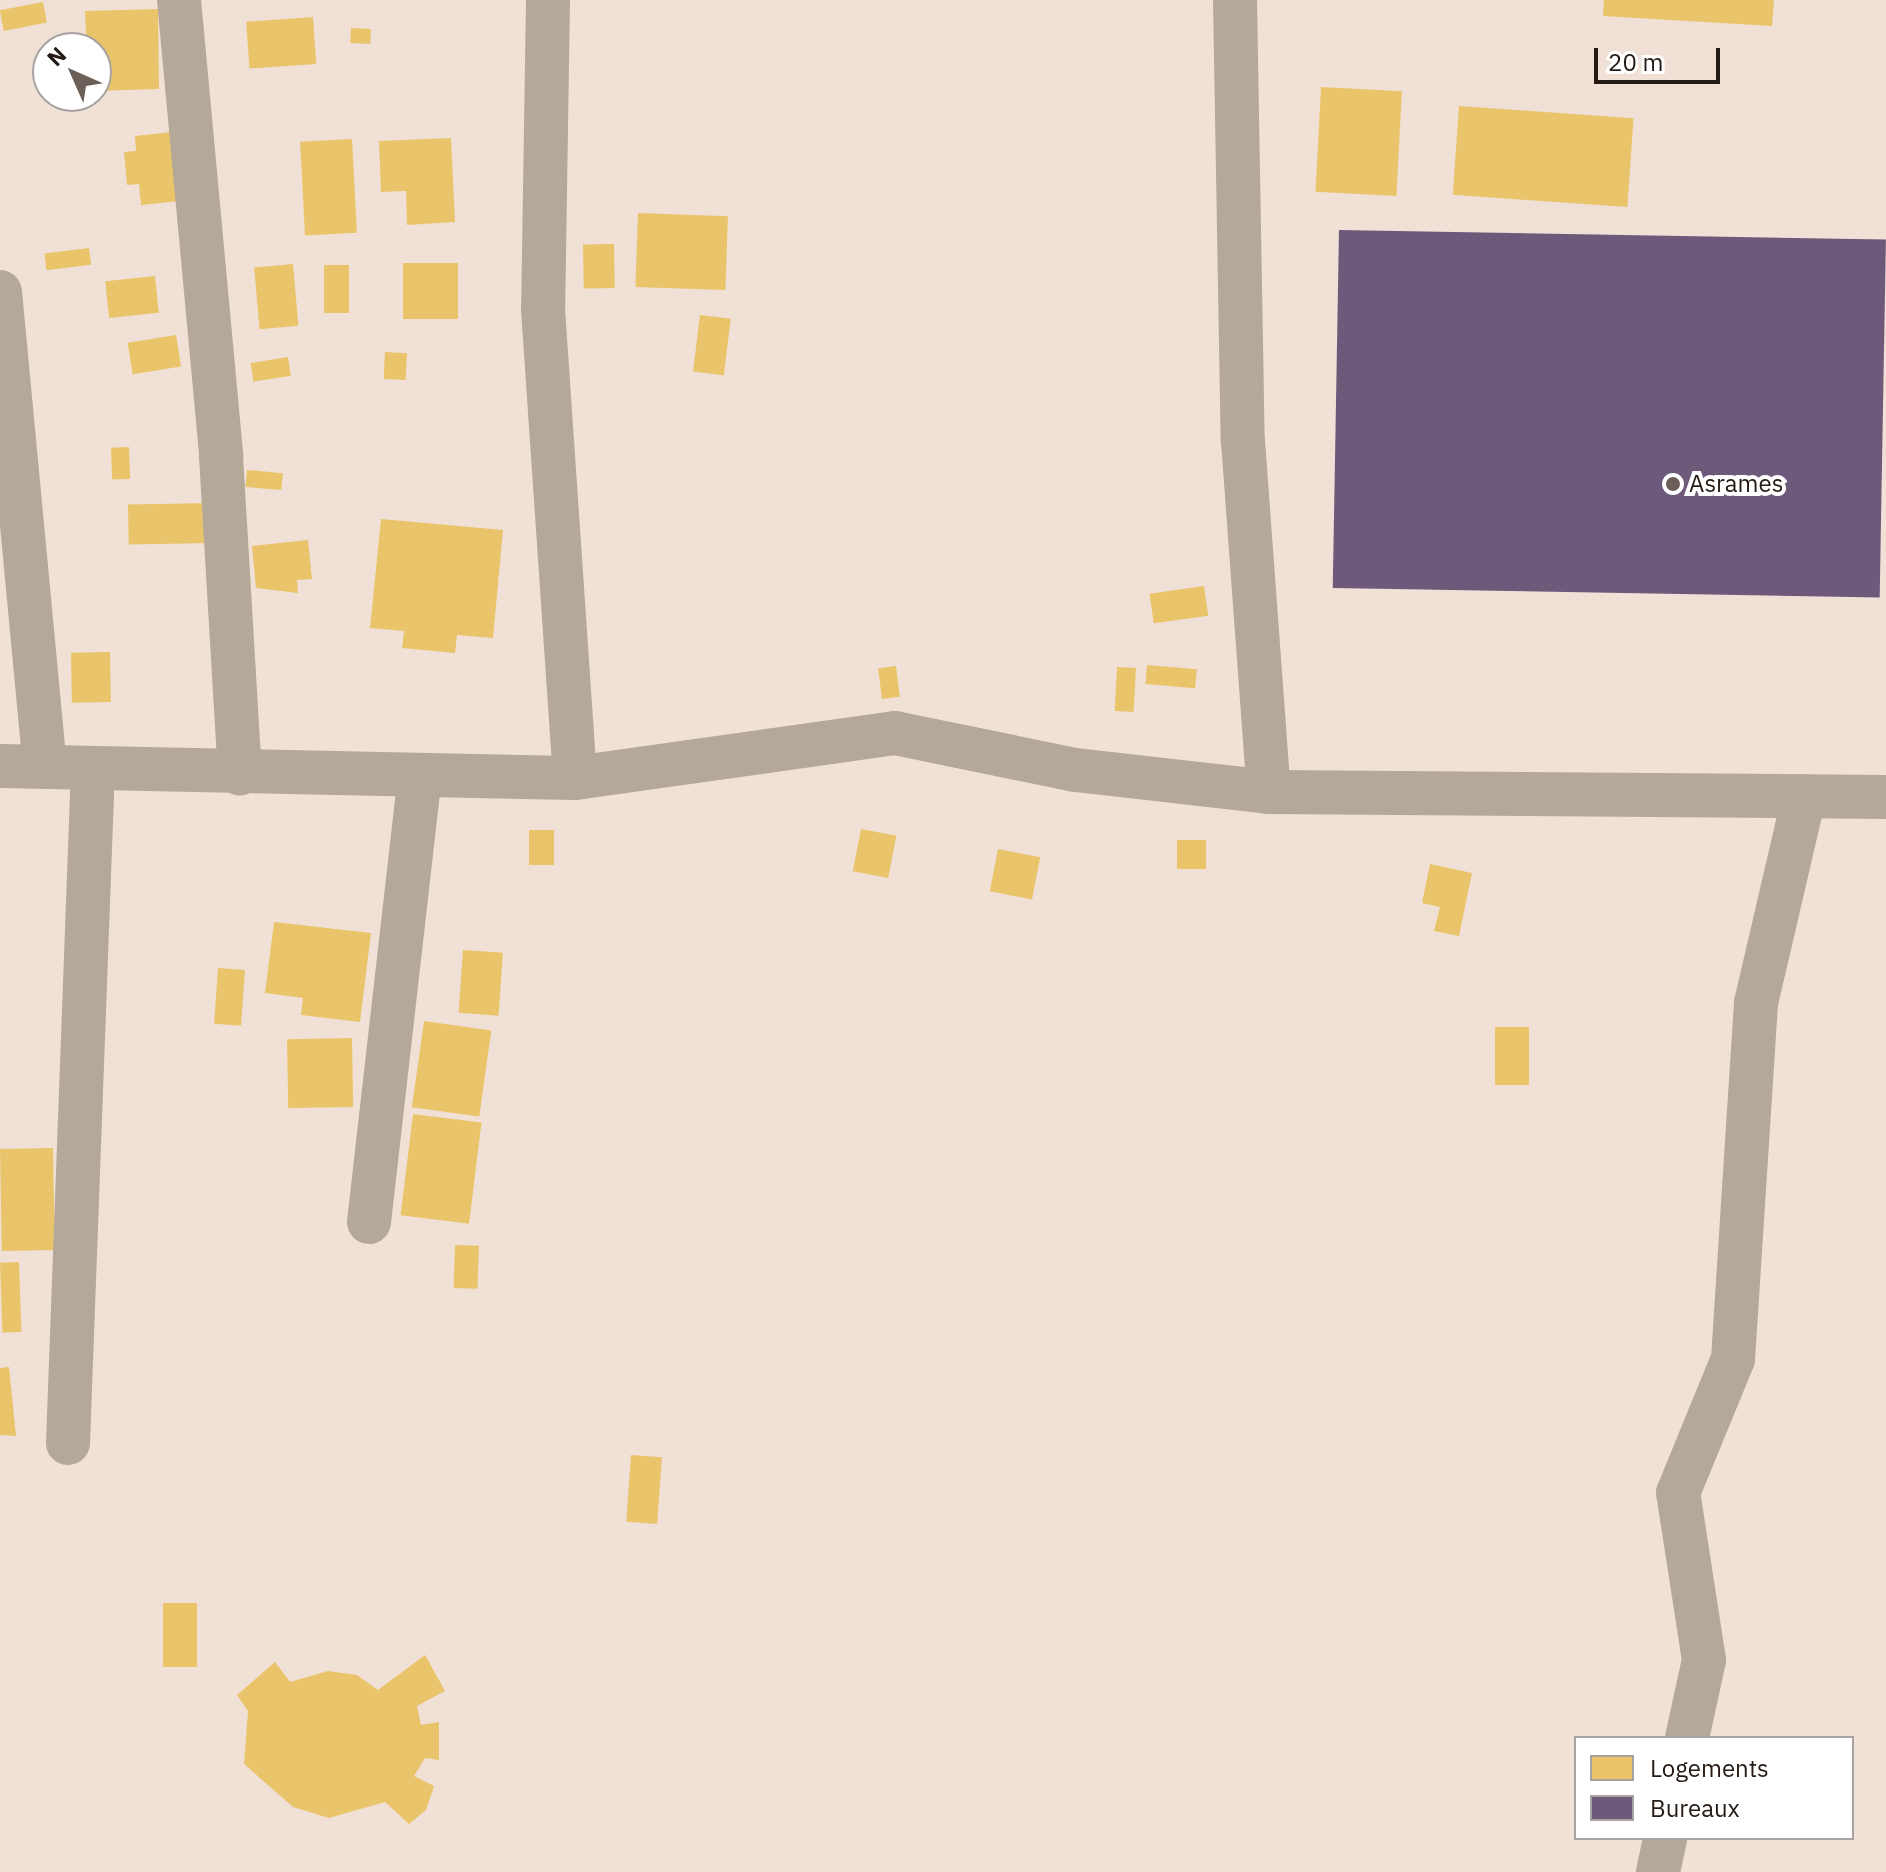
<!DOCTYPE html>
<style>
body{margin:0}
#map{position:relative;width:1886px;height:1872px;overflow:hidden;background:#f0e0d6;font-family:"IBM Plex Sans",sans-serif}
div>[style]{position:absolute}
.homes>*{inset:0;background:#e9c46a;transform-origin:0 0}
.offices>*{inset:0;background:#6d597a;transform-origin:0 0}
.minor>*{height:44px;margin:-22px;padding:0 22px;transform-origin:22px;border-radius:22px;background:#b4a899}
.dots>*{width:22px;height:22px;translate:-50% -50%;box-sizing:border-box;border:4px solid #fff;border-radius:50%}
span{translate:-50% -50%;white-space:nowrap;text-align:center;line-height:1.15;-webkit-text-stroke:8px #fff;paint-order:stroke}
.poi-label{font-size:24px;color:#251a14}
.left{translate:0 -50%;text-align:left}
.legend{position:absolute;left:1574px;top:1736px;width:280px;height:104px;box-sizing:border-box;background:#fff;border:2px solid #a8a3a1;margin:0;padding:10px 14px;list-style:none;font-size:24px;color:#251a14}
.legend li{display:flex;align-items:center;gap:16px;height:40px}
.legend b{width:40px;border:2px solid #a8a3a1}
.north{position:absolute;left:32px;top:32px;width:80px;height:80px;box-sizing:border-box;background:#fff;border:2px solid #a8a3a1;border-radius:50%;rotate:315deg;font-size:22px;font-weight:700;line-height:32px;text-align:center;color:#251a14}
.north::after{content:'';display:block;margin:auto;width:28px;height:36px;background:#6c5f58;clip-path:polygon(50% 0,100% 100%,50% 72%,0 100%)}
.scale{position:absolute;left:1594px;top:48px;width:126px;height:36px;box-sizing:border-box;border:4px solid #251a14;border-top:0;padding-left:10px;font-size:24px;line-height:28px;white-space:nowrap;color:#251a14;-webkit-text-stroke:6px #fff;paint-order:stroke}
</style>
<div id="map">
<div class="homes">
<div style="clip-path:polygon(1604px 0,1774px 0,1772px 26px,1603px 16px)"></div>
<div style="left:43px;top:2px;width:21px;height:44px;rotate:79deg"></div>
<div style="clip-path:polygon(158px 9px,159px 89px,96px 91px,96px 48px,70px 48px,70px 36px,86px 35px,85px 11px)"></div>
<div style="left:313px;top:17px;width:47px;height:67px;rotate:86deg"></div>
<div style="left:351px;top:28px;width:20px;height:15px;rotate:3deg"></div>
<div style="left:1321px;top:87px;width:81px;height:105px;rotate:3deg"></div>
<div style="left:1459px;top:106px;width:175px;height:89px;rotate:4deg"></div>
<div style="clip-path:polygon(182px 131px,189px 200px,141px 205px,139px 184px,127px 185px,124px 152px,136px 151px,135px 136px)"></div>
<div style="clip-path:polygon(451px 138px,455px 222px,407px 225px,406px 191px,381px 192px,379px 141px)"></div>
<div style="left:352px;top:139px;width:94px;height:52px;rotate:87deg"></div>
<div style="left:638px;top:213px;width:90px;height:74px;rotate:2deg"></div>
<div style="left:614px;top:244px;width:44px;height:31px;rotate:89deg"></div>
<div style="left:89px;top:248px;width:17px;height:45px;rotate:83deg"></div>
<div style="left:403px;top:263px;width:55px;height:56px"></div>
<div style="left:293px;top:264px;width:62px;height:39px;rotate:85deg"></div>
<div style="left:324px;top:265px;width:25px;height:48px"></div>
<div style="left:155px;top:276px;width:37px;height:50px;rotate:84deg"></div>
<div style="left:700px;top:315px;width:31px;height:57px;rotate:7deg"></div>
<div style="left:176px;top:335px;width:32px;height:49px;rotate:81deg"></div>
<div style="left:385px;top:352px;width:22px;height:27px;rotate:3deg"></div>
<div style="left:288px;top:357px;width:19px;height:38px;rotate:81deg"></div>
<div style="left:129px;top:447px;width:32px;height:18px;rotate:88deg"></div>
<div style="left:247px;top:470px;width:36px;height:17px;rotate:5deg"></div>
<div style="left:212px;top:503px;width:40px;height:84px;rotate:89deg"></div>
<div style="clip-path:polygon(381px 519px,503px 530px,493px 638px,457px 635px,455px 653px,402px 648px,404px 631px,370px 628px)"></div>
<div style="clip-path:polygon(308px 540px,312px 579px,297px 580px,298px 593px,256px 588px,252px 546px)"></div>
<div style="left:1204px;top:586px;width:30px;height:55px;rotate:82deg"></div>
<div style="left:110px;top:652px;width:50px;height:39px;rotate:89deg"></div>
<div style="left:1147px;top:665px;width:50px;height:19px;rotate:5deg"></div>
<div style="left:896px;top:666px;width:31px;height:18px;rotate:83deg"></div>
<div style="left:1117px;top:667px;width:19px;height:44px;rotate:3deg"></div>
<div style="left:861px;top:829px;width:36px;height:43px;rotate:11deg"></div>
<div style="left:529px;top:830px;width:25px;height:35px"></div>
<div style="left:1177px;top:840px;width:29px;height:29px"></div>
<div style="left:998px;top:849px;width:43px;height:43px;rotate:11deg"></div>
<div style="clip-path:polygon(1430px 864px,1472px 873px,1459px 936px,1434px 931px,1440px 907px,1422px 903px)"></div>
<div style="clip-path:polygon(274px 922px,371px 933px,360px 1022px,301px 1015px,303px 998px,265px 993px)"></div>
<div style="left:463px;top:950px;width:40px;height:63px;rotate:4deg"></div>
<div style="left:218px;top:968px;width:27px;height:56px;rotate:4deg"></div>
<div style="left:424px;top:1021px;width:68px;height:87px;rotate:8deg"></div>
<div style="left:1495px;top:1027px;width:34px;height:58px"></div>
<div style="left:352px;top:1038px;width:69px;height:65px;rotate:89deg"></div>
<div style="left:413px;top:1114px;width:69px;height:102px;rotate:7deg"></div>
<div style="left:53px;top:1148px;width:102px;height:53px;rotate:89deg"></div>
<div style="left:455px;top:1245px;width:24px;height:43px;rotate:2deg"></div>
<div style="left:19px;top:1262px;width:70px;height:19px;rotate:88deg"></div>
<div style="clip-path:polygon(9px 1367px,16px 1436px,0 1435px,0 1368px)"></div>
<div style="left:631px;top:1455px;width:31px;height:67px;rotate:4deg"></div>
<div style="left:163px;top:1603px;width:34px;height:64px"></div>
<div style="clip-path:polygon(425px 1655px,445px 1691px,417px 1706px,421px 1725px,439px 1722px,439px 1760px,425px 1758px,414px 1776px,434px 1786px,426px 1810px,409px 1824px,385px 1802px,329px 1818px,293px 1807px,244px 1764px,248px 1711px,237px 1695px,275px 1662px,290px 1682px,328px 1671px,357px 1675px,378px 1690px)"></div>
</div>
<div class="offices">
<div style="left:1339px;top:230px;width:547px;height:358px;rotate:1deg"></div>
</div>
<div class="minor">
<div style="left:179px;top:0;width:458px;rotate:84.7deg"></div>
<div style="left:221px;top:456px;width:318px;rotate:86.6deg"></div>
<div style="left:548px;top:0;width:309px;rotate:90.9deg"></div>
<div style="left:543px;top:309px;width:470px;rotate:86.1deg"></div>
<div style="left:1235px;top:0;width:441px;rotate:89deg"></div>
<div style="left:1243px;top:441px;width:352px;rotate:85.8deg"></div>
<div style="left:0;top:292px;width:476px;rotate:84.6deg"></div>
<div style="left:0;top:766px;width:575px;rotate:1.2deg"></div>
<div style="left:575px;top:778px;width:323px;rotate:-8deg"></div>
<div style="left:895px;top:733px;width:185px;rotate:11.6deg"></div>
<div style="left:1076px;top:770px;width:194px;rotate:6.5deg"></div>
<div style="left:1269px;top:792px;width:617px;rotate:0.46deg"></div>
<div style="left:369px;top:1222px;width:449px;rotate:-83.5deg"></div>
<div style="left:68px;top:1443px;width:675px;rotate:-87.88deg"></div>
<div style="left:1687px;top:1738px;width:80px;rotate:-77.7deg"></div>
<div style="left:1704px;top:1660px;width:169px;rotate:-98.8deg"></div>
<div style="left:1678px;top:1493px;width:145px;rotate:-67.7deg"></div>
<div style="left:1733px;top:1359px;width:357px;rotate:-86.3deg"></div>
<div style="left:1756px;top:1003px;width:212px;rotate:-76.9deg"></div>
<div style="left:1658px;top:1872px;width:35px;rotate:-78deg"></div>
</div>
<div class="dots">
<div style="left:1673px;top:484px;background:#6c5f58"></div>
</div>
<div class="poi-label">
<span class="left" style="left:1689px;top:484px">Asrames</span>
</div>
<ul class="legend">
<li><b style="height:22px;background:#e9c46a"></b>Logements</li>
<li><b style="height:22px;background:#6d597a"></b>Bureaux</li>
</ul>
<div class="north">N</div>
<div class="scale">20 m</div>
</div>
